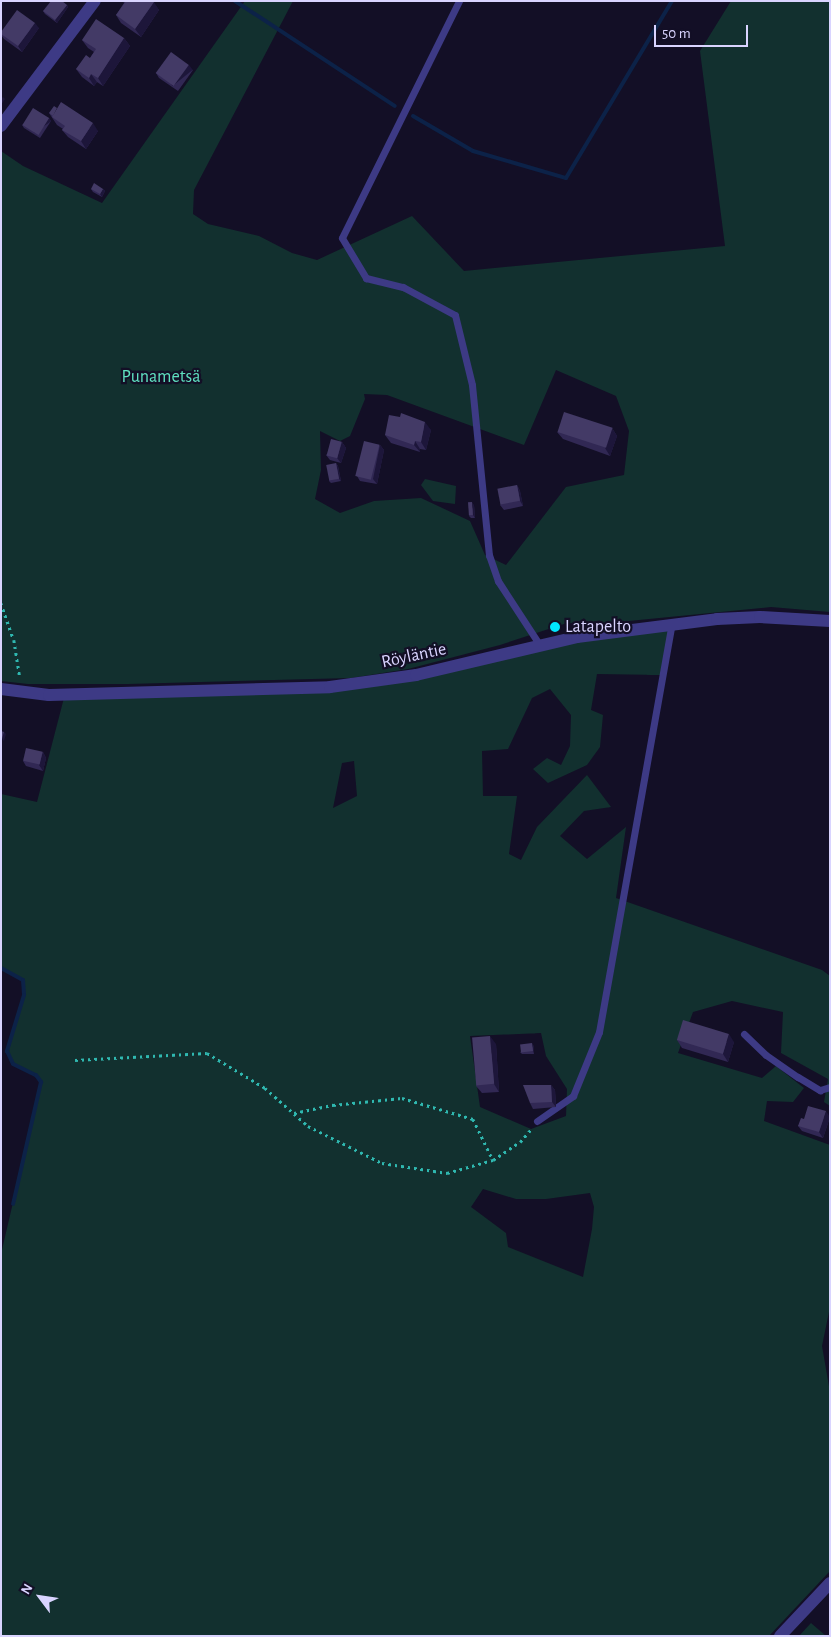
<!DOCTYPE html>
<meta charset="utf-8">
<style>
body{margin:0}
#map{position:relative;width:831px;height:1637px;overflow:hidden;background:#130f26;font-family:"Alegreya Sans",sans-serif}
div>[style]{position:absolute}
.green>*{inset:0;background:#12302f}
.stream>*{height:4px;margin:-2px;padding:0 2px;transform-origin:2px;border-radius:2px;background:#0c2248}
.path>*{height:2.5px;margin-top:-1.25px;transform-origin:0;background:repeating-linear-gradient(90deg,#2fb8b0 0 2.5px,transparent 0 6.5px)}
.service>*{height:7px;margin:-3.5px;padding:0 3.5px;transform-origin:3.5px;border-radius:3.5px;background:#3d3a85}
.minor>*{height:12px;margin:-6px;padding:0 6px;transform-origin:6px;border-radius:6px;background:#3d3a85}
.tertiary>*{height:12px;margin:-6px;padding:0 6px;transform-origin:6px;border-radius:6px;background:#3d3a85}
.wall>*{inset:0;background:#312854}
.shaded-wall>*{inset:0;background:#1d163a;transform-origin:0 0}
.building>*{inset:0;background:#433a66;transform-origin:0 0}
.dots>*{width:14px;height:14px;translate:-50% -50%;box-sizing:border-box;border:2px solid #130f26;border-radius:50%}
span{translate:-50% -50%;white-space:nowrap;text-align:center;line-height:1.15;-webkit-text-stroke:4.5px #130f26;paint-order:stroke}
.park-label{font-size:18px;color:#5fe0c0}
.poi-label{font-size:18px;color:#d9d4ff}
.left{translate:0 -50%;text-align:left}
.street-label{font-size:18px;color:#d9d4ff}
.frame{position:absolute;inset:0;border:2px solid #d9d4ff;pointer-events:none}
.north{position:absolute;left:15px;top:1572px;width:50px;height:50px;-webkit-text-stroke:4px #130f26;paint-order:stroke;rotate:301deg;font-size:14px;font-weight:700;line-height:20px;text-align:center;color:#d9d4ff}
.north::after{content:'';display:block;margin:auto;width:18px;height:22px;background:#d9d4ff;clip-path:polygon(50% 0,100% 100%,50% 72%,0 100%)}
.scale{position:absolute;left:654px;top:25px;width:94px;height:22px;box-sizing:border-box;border:2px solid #d9d4ff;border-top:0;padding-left:6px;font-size:15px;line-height:18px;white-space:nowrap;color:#d9d4ff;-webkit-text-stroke:4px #130f26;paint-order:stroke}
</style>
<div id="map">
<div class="green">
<div style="clip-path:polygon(evenodd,245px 1px,293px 1px,194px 190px,193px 214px,208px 224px,259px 236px,292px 253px,317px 260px,412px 216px,464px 271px,725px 246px,700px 51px,731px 1px,830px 1px,830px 612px,771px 607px,598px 624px,567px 623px,500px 645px,408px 669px,351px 678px,128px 684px,28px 684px,1px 681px,1px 151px,23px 166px,102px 203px,245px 1px,556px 370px,616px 396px,629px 431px,624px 475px,566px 487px,506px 565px,485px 555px,470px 521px,421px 498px,374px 501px,340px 513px,315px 499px,321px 470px,320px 431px,340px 441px,350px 436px,365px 399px,364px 394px,387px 395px,524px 445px,556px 370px)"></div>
<div style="clip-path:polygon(425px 479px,456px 486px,455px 504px,433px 501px,421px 485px)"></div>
<div style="clip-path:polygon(evenodd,669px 625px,663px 675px,597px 674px,591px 710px,603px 715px,600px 747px,587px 765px,548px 783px,533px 769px,547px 758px,561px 765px,570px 746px,571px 715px,550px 689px,532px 698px,508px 749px,482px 751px,483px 796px,517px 796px,509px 854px,521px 860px,537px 827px,587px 775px,611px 807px,584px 811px,560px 836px,587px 859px,626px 827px,616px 898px,822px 970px,830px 976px,830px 1106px,824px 1102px,828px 1079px,781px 1053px,783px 1012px,732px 1001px,693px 1012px,678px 1053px,762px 1078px,776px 1066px,804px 1088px,793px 1102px,767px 1101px,764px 1121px,830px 1145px,830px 1307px,822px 1346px,830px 1392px,830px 1571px,769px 1636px,1px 1636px,1px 1254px,41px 1082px,36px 1075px,13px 1064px,7px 1051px,24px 995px,23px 980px,1px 968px,1px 794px,37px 802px,65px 694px,330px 687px,669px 625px,354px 761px,357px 796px,333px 808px,342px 763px,354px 761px,669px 625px,541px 1033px,546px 1056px,567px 1089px,566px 1116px,531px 1129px,480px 1107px,470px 1036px,541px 1033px,669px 625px,483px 1189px,516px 1199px,546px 1199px,590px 1193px,594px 1207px,592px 1229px,583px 1277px,508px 1247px,506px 1233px,471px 1207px,483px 1189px)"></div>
<div style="clip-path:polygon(811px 1623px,826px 1636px,799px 1636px)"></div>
</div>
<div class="stream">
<div style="left:235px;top:1px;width:191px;rotate:33.3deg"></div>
<div style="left:413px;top:116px;width:69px;rotate:30.3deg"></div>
<div style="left:473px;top:151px;width:97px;rotate:16.2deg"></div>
<div style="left:566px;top:178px;width:206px;rotate:-59.1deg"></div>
<div style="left:1px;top:968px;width:25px;rotate:29deg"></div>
<div style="left:23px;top:980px;width:15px;rotate:86deg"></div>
<div style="left:24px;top:995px;width:59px;rotate:106.9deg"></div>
<div style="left:7px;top:1051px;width:14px;rotate:65deg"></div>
<div style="left:13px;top:1064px;width:25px;rotate:26deg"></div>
<div style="left:36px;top:1075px;width:9px;rotate:54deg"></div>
<div style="left:41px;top:1082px;width:125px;rotate:102.9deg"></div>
</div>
<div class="path">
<div style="left:1px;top:603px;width:39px;rotate:71deg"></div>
<div style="left:14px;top:640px;width:39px;rotate:81deg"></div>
<div style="left:75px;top:1060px;width:132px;rotate:-3deg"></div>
<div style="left:207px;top:1053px;width:68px;rotate:31.1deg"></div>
<div style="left:265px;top:1088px;width:57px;rotate:41.5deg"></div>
<div style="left:308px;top:1126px;width:83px;rotate:26.6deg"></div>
<div style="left:382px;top:1163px;width:66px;rotate:8.7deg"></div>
<div style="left:447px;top:1173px;width:48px;rotate:-15.8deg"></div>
<div style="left:493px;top:1160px;width:32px;rotate:-34deg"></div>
<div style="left:520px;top:1142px;width:18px;rotate:-49deg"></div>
<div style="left:294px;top:1113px;width:40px;rotate:-12deg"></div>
<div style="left:333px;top:1105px;width:69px;rotate:-5.8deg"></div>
<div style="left:402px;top:1098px;width:74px;rotate:16.5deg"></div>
<div style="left:473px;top:1119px;width:46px;rotate:64deg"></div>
</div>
<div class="service">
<div style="left:459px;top:1px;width:264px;rotate:116.3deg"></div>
<div style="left:342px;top:238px;width:47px;rotate:59deg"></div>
<div style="left:366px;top:278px;width:38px;rotate:14deg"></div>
<div style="left:403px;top:287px;width:59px;rotate:28.3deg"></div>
<div style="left:455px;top:315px;width:72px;rotate:76.3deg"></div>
<div style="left:472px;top:385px;width:171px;rotate:84.3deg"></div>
<div style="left:489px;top:555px;width:28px;rotate:71deg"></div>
<div style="left:498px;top:581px;width:75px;rotate:56.9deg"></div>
<div style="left:744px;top:1034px;width:30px;rotate:44deg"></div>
<div style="left:766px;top:1055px;width:39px;rotate:35deg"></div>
<div style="left:798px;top:1077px;width:26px;rotate:31deg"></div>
<div style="left:820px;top:1090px;width:10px;rotate:-17deg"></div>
<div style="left:537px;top:1121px;width:44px;rotate:-34.8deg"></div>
<div style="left:573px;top:1096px;width:69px;rotate:-67.9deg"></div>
<div style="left:599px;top:1032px;width:414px;rotate:-79.9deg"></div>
</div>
<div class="minor">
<div style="left:1px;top:126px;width:156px;rotate:-53.1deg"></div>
<div style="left:780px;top:1636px;width:73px;rotate:-46.7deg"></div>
</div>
<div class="tertiary">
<div style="left:1px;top:689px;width:48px;rotate:7.1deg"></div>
<div style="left:49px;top:695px;width:281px;rotate:-1.6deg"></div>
<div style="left:330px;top:687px;width:87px;rotate:-7.9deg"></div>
<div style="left:416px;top:675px;width:165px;rotate:-13.3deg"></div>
<div style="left:577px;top:637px;width:141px;rotate:-7.3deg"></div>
<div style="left:717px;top:619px;width:43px;rotate:-2.7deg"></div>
<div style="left:760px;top:617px;width:70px;rotate:3.3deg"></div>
</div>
<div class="wall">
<div style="clip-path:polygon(123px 1px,152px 1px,159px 10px,141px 37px,121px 23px,116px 15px,124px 3px)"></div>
<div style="clip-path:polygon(67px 5px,68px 7px,57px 23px,45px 14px,43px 11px)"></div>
<div style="clip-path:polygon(39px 28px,22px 52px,4px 39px,1px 35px,1px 32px)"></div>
<div style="clip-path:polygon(124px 38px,130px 46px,103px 86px,97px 82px,94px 86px,82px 77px,76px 69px,90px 58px,94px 52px,88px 48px,82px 40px)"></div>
<div style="clip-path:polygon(193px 70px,178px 91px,159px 78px,156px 73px)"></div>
<div style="clip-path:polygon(49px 113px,98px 131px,86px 149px,68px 137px,62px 130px,63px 129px,57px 125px)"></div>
<div style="clip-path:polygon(49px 118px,51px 121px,40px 138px,24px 128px,22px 125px)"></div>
<div style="clip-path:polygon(91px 189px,103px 189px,105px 191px,102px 197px,93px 192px)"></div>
<div style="clip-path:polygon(400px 417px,431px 430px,426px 450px,420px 449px,420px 452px,391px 443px,385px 435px)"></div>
<div style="clip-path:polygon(612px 428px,617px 436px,610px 456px,563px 439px,557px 432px)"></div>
<div style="clip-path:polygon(342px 442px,346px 448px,341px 463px,330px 460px,326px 455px)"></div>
<div style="clip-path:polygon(380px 445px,384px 450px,377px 484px,360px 481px,357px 476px)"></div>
<div style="clip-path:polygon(336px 463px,338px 466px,341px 481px,331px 483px,329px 481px)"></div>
<div style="clip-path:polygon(517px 485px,520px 491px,523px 506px,504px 510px,500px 505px)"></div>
<div style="clip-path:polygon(474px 505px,475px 518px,471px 518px,469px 516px)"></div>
<div style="clip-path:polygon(43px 752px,46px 758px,43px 771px,26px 766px,23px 761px)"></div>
<div style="clip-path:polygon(677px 1040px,734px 1042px,728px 1062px,682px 1048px)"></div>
<div style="clip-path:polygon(496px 1044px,499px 1092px,482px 1093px,476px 1086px)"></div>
<div style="clip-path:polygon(534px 1046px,534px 1054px,522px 1054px,520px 1052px)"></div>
<div style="clip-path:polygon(551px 1085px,555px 1090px,556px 1107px,533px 1109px,530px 1103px)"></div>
<div style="clip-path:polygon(830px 1117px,823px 1138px,802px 1131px,798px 1126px,804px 1119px)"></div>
</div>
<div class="shaded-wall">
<div style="clip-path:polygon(154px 2px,159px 10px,141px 37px,135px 29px)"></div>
<div style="clip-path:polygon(67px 5px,68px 7px,57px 23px,55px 20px)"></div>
<div style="clip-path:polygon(35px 23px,39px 28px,22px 52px,18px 46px)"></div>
<div style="clip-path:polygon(124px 38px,130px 46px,103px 86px,98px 78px)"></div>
<div style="left:189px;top:65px;width:6px;height:26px;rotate:51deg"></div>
<div style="clip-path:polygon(91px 74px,97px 82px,94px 86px,89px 78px)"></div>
<div style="clip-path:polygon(3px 97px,5px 99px,1px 105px,1px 99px)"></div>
<div style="left:49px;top:118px;width:4px;height:20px;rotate:56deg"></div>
<div style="clip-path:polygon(93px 123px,98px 131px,86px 149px,81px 141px)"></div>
<div style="clip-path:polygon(103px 189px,105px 191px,102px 197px,100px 194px)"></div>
<div style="clip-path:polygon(425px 422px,431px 430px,426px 450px,421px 442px)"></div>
<div style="clip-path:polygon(612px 428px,617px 436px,610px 456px,605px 448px)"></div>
<div style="clip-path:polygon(415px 441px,420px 449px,420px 452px,414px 445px)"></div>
<div style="clip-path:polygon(342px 442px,346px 448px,341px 463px,337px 458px)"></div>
<div style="clip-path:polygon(380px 445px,384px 450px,377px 484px,373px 479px)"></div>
<div style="clip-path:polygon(336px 463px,338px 466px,341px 481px,339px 479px)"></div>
<div style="clip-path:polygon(517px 485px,520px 491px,523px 506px,520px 501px)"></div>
<div style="clip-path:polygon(472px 502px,474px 505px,475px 518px,473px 515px)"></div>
<div style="clip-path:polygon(4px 732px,6px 734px,4px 741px,2px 739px)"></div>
<div style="clip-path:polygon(43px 752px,46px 758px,43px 771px,39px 765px)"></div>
<div style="clip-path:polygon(729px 1034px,734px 1042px,728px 1062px,723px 1054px)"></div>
<div style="clip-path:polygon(490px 1036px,496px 1044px,499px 1092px,494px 1084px)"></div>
<div style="clip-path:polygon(532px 1043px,534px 1046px,534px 1054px,533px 1051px)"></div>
<div style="clip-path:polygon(551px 1085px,555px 1090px,556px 1107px,552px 1102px)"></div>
<div style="clip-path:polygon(826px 1111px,830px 1117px,823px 1138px,819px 1132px)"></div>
</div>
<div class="building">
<div style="clip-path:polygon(51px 1px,62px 1px,67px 5px,55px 20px,43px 11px)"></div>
<div style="clip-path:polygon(126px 1px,152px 1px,154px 2px,135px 29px,116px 15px)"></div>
<div style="clip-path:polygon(17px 10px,35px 23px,18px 46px,1px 34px,1px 32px)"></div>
<div style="clip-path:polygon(96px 19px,124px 38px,98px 78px,91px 74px,89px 78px,76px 69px,86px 55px,90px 58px,96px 49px,82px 40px)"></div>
<div style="left:171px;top:52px;width:22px;height:26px;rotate:36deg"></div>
<div style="clip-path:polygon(61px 102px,93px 123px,81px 141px,62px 130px,65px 126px,52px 117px)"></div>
<div style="clip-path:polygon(54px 106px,57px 108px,53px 116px,49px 113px)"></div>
<div style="left:33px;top:108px;width:19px;height:20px;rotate:32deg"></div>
<div style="clip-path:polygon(94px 183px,103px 189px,100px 194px,91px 189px)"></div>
<div style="left:564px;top:412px;width:51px;height:21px;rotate:18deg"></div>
<div style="clip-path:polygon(401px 413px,425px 422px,421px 442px,415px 441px,414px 445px,385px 435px,389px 415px,400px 417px)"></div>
<div style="left:331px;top:439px;width:11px;height:17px;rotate:15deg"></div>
<div style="left:364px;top:441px;width:16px;height:36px;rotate:14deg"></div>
<div style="left:336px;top:463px;width:16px;height:10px;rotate:79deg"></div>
<div style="left:517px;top:485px;width:16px;height:20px;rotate:79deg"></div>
<div style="left:472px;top:502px;width:13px;height:4px;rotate:86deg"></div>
<div style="clip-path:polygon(1px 731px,4px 732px,2px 739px,1px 738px)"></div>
<div style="left:26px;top:748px;width:17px;height:13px;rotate:13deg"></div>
<div style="left:683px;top:1020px;width:48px;height:21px;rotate:17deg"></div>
<div style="left:490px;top:1036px;width:48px;height:18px;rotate:85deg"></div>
<div style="left:532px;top:1043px;width:8px;height:12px;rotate:83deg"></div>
<div style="clip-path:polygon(523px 1085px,551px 1085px,552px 1102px,530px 1103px)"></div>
<div style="clip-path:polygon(808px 1106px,826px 1111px,819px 1132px,798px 1126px,801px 1118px,804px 1119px)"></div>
</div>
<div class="dots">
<div style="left:555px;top:627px;background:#00e5ff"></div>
</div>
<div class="park-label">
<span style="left:161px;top:377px">Punametsä</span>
</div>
<div class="poi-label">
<span class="left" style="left:565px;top:627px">Latapelto</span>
</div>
<div class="street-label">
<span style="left:414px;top:656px;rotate:-12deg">Röyläntie</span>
</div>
<div class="frame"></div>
<div class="north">N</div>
<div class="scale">50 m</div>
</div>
